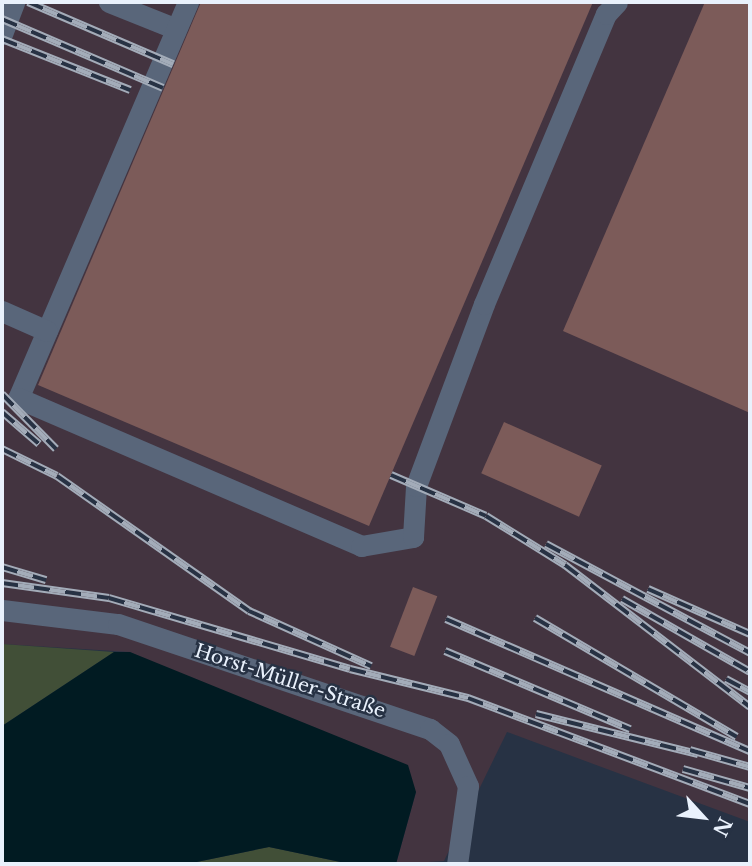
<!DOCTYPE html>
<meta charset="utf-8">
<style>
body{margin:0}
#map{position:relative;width:752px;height:866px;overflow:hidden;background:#273244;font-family:"Libre Baskerville",serif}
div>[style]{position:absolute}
.industrial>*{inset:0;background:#433440}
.green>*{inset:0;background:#414f37}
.water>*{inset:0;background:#011b22}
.building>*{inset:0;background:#7c5b59;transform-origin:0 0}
.minor>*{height:21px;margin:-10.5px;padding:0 10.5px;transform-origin:10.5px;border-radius:10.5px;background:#59667a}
.rail>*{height:8px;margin-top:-4px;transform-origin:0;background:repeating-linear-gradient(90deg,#273244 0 16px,#a3acb9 0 32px);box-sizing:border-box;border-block:2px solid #a3acb9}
span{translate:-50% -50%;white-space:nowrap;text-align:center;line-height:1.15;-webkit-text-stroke:5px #273244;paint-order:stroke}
.street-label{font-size:19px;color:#e9f1fc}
.frame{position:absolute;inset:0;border:4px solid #e9f1fc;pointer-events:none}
.north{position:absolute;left:668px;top:782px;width:70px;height:70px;-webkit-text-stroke:5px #273244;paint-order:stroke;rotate:117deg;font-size:19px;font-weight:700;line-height:28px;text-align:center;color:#e9f1fc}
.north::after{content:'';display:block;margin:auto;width:24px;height:32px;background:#e9f1fc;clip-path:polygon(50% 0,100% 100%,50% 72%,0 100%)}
</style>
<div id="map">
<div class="industrial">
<div style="clip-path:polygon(2px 2px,750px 2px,750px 822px,507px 732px,444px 861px,396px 864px,416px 792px,130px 652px,2px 644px)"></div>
</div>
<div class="green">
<div style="clip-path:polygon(2px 644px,114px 652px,2px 726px)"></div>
<div style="clip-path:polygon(269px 847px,350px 864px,187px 864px)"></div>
</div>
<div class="water">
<div style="clip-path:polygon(114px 652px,130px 652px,408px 765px,416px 792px,396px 864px,350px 864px,269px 847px,187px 864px,2px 864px,2px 726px)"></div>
</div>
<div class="building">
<div style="clip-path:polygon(201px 2px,593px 2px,369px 526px,38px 385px)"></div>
<div style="clip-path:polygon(705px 2px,750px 2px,750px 413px,563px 331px)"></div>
<div style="left:504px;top:422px;width:107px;height:56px;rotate:24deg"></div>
<div style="left:413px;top:587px;width:26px;height:64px;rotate:21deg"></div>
</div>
<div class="minor">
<div style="left:109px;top:2px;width:72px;rotate:21.9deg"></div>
<div style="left:188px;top:2px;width:431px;rotate:113.2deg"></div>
<div style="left:18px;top:398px;width:374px;rotate:23.3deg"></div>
<div style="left:361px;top:546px;width:53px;rotate:-9.8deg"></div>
<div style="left:413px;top:537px;width:51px;rotate:-86.6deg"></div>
<div style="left:416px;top:486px;width:194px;rotate:-69.5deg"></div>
<div style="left:484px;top:304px;width:315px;rotate:-67.2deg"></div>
<div style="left:606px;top:14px;width:16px;rotate:-47deg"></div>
<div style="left:2px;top:34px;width:34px;rotate:-69deg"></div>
<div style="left:2px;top:311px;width:49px;rotate:24deg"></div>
<div style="left:2px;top:610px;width:117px;rotate:6.9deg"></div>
<div style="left:118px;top:624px;width:329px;rotate:18.6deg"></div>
<div style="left:430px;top:729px;width:24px;rotate:38deg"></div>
<div style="left:449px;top:744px;width:46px;rotate:65.7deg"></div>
<div style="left:468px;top:786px;width:79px;rotate:98deg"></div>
</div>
<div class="rail">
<div style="left:28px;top:2px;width:158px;rotate:23.2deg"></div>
<div style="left:2px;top:19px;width:175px;rotate:23.2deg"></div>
<div style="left:2px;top:39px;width:138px;rotate:21.7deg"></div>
<div style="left:2px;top:394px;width:77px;rotate:45.5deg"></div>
<div style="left:2px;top:412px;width:49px;rotate:40.9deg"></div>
<div style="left:2px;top:449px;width:61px;rotate:26.1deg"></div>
<div style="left:57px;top:476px;width:235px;rotate:35.1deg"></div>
<div style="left:249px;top:611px;width:134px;rotate:24.3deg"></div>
<div style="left:391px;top:475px;width:103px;rotate:23.3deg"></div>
<div style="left:486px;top:516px;width:93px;rotate:31.8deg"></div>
<div style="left:565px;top:565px;width:233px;rotate:37.5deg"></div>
<div style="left:546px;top:544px;width:231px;rotate:28.1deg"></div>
<div style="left:2px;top:567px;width:46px;rotate:16.5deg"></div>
<div style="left:2px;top:583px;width:108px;rotate:8deg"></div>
<div style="left:109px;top:598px;width:251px;rotate:16.4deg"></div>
<div style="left:350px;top:669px;width:122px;rotate:13.8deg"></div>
<div style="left:468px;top:698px;width:301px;rotate:20.6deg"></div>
<div style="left:648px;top:589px;width:111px;rotate:23.8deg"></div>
<div style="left:622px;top:599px;width:147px;rotate:29.7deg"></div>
<div style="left:535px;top:618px;width:234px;rotate:30.5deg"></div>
<div style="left:446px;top:619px;width:331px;rotate:23.5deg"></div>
<div style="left:445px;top:651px;width:201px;rotate:22.9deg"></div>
<div style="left:726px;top:679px;width:27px;rotate:28deg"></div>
<div style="left:536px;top:714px;width:167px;rotate:13.9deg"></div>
<div style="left:690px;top:750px;width:62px;rotate:15.8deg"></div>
<div style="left:683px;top:769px;width:70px;rotate:15.8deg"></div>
</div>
<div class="street-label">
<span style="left:290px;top:681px;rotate:18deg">Horst-Müller-Straße</span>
</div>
<div class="frame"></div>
<div class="north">N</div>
</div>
